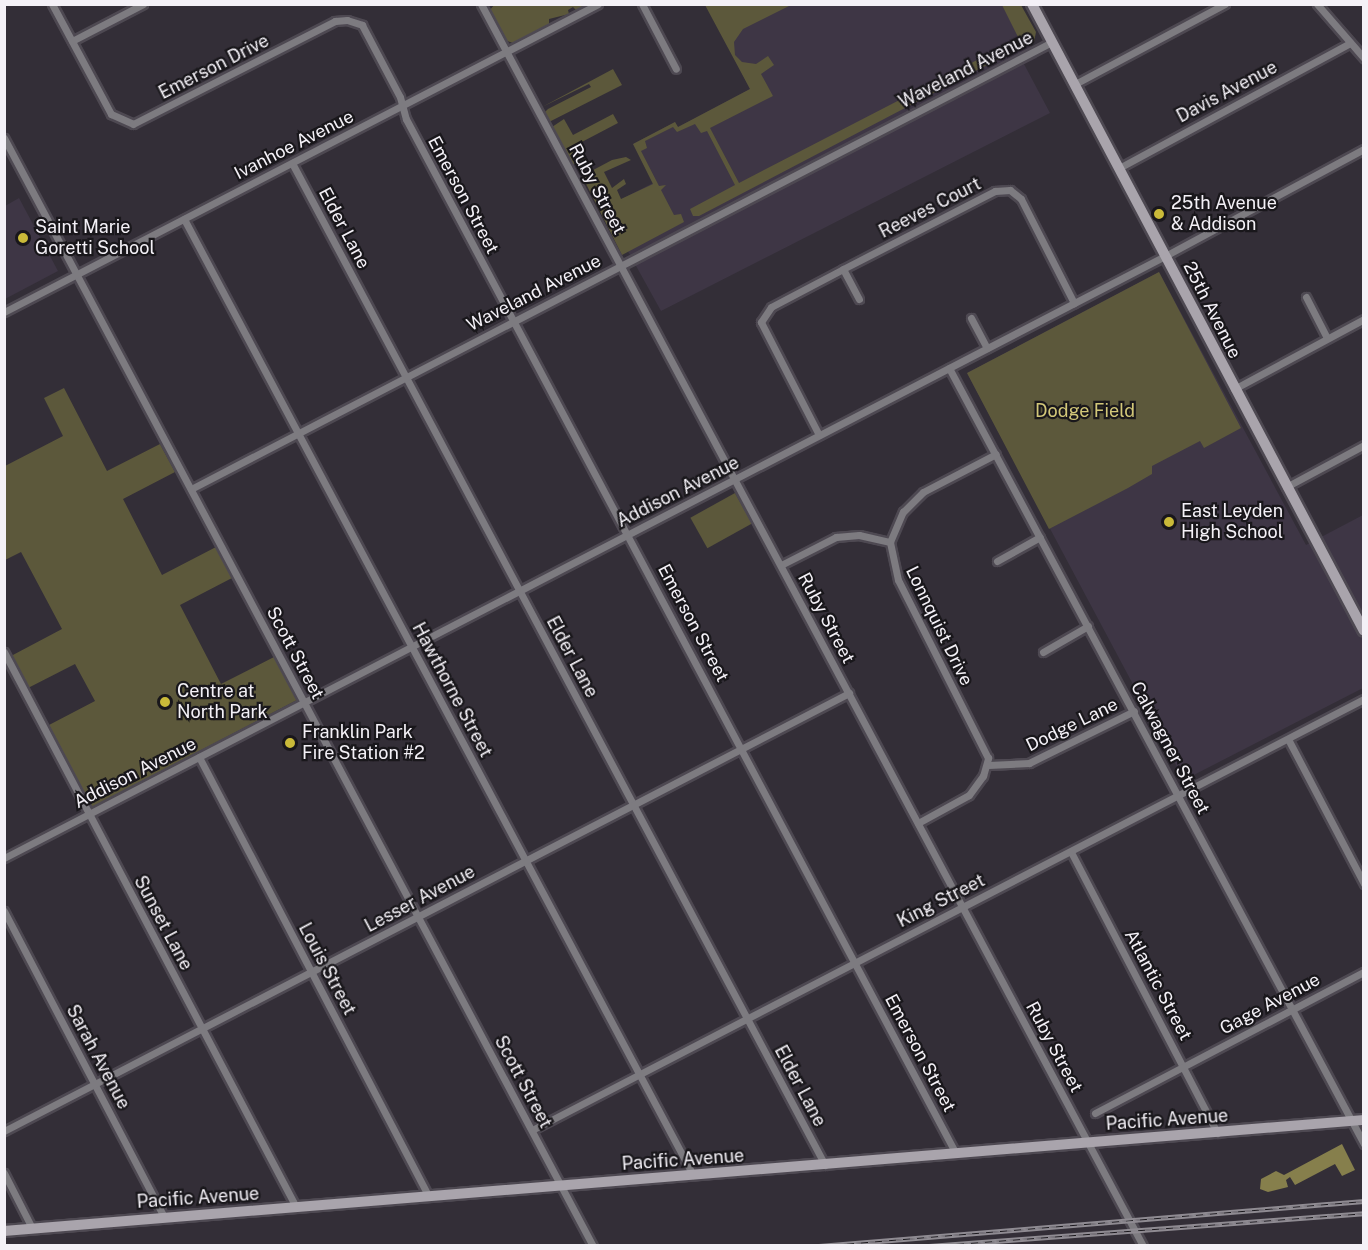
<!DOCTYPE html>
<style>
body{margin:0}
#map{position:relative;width:1368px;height:1250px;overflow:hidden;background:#332e37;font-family:"Public Sans",sans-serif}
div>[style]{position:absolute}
.built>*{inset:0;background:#3e3645}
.green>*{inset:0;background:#5c583b;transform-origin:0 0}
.water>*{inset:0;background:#867f4c}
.roads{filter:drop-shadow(2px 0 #4e4952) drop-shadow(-2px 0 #4e4952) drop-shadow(0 2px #4e4952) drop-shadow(0 -2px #4e4952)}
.street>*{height:7px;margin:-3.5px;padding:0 3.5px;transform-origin:3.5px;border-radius:3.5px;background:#7d7b80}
.secondary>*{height:10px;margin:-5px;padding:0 5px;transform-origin:5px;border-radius:5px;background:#a9a4ac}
.rail>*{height:4.5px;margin-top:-2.25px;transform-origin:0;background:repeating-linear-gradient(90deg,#19171b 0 7px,#8f8b92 0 14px);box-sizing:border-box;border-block:2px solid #8f8b92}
.dots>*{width:16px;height:16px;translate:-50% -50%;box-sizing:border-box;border:3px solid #19171b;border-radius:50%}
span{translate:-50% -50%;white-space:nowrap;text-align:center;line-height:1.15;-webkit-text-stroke:4.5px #19171b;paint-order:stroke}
.street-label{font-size:18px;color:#f4f1f7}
.poi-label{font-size:18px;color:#f4f1f7}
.left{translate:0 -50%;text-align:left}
.park-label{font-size:18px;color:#d3c879}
.frame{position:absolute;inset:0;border:6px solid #f4f1f7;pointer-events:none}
</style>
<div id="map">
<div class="built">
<div style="clip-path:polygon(782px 5px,1010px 5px,1037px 58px,1024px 64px,1050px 113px,661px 311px,604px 208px,653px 183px,633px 144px,675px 122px,678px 127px,750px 89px,722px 35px)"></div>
<div style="clip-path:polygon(19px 198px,58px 271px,5px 299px,5px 206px)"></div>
<div style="clip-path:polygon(1159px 272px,1306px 545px,1363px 515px,1363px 688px,1184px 780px,967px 373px)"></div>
</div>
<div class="green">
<div style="clip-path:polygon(495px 4px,581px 4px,582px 7px,576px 10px,573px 7px,568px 10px,569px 14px,549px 19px,549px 24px,513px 43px,505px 40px,489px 11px)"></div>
<div style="clip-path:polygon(705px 5px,791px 5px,743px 29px,734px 42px,735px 55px,742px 62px,756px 64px,768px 56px,774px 65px,761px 74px,773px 96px,710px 128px,739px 183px,1006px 45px,1008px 54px,699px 216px,693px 216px,690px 209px,735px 185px,707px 131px,701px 133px,695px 124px,677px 132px,673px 127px,645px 141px,647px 148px,641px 151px,659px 186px,666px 185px,661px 190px,674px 215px,681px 214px,684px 222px,622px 255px,582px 176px,612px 160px,626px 157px,631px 160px,604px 172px,612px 188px,624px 179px,626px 184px,617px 190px,621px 199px,653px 184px,633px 144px,675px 122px,678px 127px,750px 89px)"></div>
<div style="clip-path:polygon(1002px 5px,1021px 5px,1036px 32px,1034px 42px,1021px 48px,1015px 45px,1013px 40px,1018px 37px)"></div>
<div style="clip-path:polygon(613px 69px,622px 85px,549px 122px,544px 113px,548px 109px,591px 87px,589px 84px,542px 107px)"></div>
<div style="clip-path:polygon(613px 114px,618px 123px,578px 144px,586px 160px,572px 165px,552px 127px,564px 119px,573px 135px)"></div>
<div style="clip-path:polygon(1159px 272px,1241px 428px,1204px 448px,1200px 441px,1152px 466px,1152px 474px,1128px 488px,1049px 529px,967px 373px)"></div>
<div style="clip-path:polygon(64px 388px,107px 471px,160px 444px,175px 472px,123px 499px,162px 575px,216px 547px,232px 578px,180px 605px,221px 684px,274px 657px,297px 700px,92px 807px,49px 725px,95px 701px,75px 664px,28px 688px,11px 656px,62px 629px,21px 552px,5px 560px,5px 466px,63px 436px,44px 398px)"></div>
<div style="left:735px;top:493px;width:35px;height:51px;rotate:61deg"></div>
</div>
<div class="water">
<div style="clip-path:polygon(1342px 1144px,1355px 1170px,1342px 1176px,1335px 1164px,1295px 1185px,1290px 1177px,1286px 1180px,1288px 1187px,1268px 1192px,1260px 1189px,1261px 1179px,1276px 1171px,1284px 1175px)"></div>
</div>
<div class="roads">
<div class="street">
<div style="left:52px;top:4px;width:125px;rotate:61.8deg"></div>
<div style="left:111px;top:114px;width:24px;rotate:24deg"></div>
<div style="left:133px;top:124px;width:227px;rotate:-27deg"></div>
<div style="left:335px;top:21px;width:12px;rotate:-5deg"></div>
<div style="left:347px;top:20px;width:16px;rotate:18deg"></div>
<div style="left:362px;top:25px;width:81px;rotate:62.2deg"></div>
<div style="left:400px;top:97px;width:23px;rotate:75deg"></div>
<div style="left:406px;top:119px;width:1172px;rotate:62.01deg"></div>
<div style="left:481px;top:4px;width:1407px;rotate:61.94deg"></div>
<div style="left:642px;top:4px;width:73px;rotate:62.4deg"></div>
<div style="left:1317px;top:4px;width:72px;rotate:49deg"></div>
<div style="left:72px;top:41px;width:80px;rotate:-27.5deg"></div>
<div style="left:1075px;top:84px;width:170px;rotate:-28.1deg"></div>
<div style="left:4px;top:138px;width:1255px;rotate:62.01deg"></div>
<div style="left:292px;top:163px;width:1135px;rotate:61.99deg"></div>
<div style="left:1119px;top:168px;width:263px;rotate:-28.4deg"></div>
<div style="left:184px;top:219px;width:1083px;rotate:61.97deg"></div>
<div style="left:843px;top:269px;width:34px;rotate:62deg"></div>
<div style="left:1306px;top:297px;width:46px;rotate:62.9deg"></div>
<div style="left:4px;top:312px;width:669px;rotate:-27.41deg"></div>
<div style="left:971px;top:318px;width:34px;rotate:62deg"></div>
<div style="left:949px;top:368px;width:880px;rotate:61.86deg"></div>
<div style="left:1234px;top:389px;width:148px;rotate:-28.3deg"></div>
<div style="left:819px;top:435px;width:127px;rotate:-117.2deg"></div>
<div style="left:761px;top:322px;width:18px;rotate:-56deg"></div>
<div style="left:771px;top:307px;width:81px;rotate:-27.8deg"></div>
<div style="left:843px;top:269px;width:171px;rotate:-27.2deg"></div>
<div style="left:995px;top:191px;width:15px;rotate:-4deg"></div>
<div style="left:1010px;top:190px;width:14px;rotate:39deg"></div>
<div style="left:1021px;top:199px;width:117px;rotate:63deg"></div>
<div style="left:1286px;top:487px;width:89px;rotate:-28.3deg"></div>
<div style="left:191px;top:489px;width:970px;rotate:-27.44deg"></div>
<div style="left:997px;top:561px;width:49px;rotate:-29.2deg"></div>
<div style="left:781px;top:565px;width:62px;rotate:-27deg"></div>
<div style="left:836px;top:537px;width:23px;rotate:-5deg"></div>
<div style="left:859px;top:535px;width:32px;rotate:13deg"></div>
<div style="left:4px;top:652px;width:627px;rotate:62.25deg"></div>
<div style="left:1043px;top:652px;width:52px;rotate:-30deg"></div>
<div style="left:1288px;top:739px;width:164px;rotate:62.3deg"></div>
<div style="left:199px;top:757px;width:494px;rotate:62.4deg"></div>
<div style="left:988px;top:765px;width:41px;rotate:-2.8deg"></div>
<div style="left:1029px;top:763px;width:117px;rotate:-26.3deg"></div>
<div style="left:918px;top:823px;width:58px;rotate:-28.8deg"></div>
<div style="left:969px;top:795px;width:24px;rotate:-54deg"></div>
<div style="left:983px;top:776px;width:19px;rotate:-74deg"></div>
<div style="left:988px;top:758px;width:199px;rotate:-116.8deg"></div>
<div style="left:898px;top:580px;width:39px;rotate:-102deg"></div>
<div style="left:890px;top:542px;width:33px;rotate:-67deg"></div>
<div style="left:903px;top:512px;width:28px;rotate:-45deg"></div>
<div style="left:923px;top:492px;width:82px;rotate:-27.5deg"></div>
<div style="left:1071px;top:852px;width:317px;rotate:62.5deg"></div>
<div style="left:4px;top:858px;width:1308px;rotate:-27.41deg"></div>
<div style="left:1165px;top:256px;width:226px;rotate:-28.3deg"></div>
<div style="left:4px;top:911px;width:345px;rotate:62.4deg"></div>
<div style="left:1095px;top:1113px;width:304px;rotate:-27.7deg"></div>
<div style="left:532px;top:1130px;width:937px;rotate:-27.39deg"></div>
<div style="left:4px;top:1131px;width:952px;rotate:-27.4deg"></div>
<div style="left:4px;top:1173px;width:62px;rotate:63deg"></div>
</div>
<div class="secondary">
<div style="left:1032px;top:4px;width:709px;rotate:62.1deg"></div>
<div style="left:4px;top:1231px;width:1365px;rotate:-4.67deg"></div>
</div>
</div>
<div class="rail">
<div style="left:819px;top:1246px;width:547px;rotate:-4.72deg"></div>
<div style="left:929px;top:1246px;width:436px;rotate:-4.3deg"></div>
</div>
<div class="dots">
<div style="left:1159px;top:214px;background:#caba39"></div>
<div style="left:23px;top:238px;background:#caba39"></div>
<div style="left:1169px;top:522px;background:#caba39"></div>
<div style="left:165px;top:702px;background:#caba39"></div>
<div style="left:290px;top:743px;background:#caba39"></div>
</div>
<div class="street-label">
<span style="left:214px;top:67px;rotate:-27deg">Emerson Drive</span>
<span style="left:966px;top:70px;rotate:-27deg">Waveland Avenue</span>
<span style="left:1227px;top:92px;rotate:-28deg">Davis Avenue</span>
<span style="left:294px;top:145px;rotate:-27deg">Ivanhoe Avenue</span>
<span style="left:597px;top:189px;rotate:62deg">Ruby Street</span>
<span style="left:463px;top:195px;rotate:62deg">Emerson Street</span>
<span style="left:930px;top:208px;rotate:-27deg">Reeves Court</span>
<span style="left:344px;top:228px;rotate:62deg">Elder Lane</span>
<span style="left:534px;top:293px;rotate:-27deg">Waveland Avenue</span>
<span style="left:1212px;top:310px;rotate:63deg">25th Avenue</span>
<span style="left:678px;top:492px;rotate:-27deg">Addison Avenue</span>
<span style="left:826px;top:618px;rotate:62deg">Ruby Street</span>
<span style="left:693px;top:623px;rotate:62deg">Emerson Street</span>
<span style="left:939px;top:626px;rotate:64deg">Lonnquist Drive</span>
<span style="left:295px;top:653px;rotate:62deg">Scott Street</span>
<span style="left:572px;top:657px;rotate:62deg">Elder Lane</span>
<span style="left:452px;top:690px;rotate:62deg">Hawthorne Street</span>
<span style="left:1072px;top:725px;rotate:-26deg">Dodge Lane</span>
<span style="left:1170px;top:748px;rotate:62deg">Calwagner Street</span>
<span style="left:135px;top:773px;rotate:-27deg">Addison Avenue</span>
<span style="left:420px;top:899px;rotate:-28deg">Lesser Avenue</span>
<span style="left:941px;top:901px;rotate:-27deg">King Street</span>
<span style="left:163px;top:923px;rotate:62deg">Sunset Lane</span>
<span style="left:327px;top:969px;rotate:62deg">Louis Street</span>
<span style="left:1158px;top:985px;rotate:62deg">Atlantic Street</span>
<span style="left:1270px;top:1004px;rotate:-28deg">Gage Avenue</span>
<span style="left:1054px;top:1047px;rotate:62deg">Ruby Street</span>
<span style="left:920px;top:1053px;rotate:62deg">Emerson Street</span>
<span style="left:98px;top:1057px;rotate:62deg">Sarah Avenue</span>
<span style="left:523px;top:1082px;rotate:62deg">Scott Street</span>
<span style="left:800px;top:1086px;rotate:62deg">Elder Lane</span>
<span style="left:1167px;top:1120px;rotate:-4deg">Pacific Avenue</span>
<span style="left:683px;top:1160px;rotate:-4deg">Pacific Avenue</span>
<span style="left:198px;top:1198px;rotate:-4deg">Pacific Avenue</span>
</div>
<div class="poi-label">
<span class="left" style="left:1171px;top:214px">25th Avenue<br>&amp; Addison</span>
<span class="left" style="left:35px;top:238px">Saint Marie<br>Goretti School</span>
<span class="left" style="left:1181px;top:522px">East Leyden<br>High School</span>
<span class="left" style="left:177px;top:702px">Centre at<br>North Park</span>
<span class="left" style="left:302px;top:743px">Franklin Park<br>Fire Station #2</span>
</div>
<div class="park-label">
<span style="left:1085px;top:411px">Dodge Field</span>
</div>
<div class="frame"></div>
</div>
